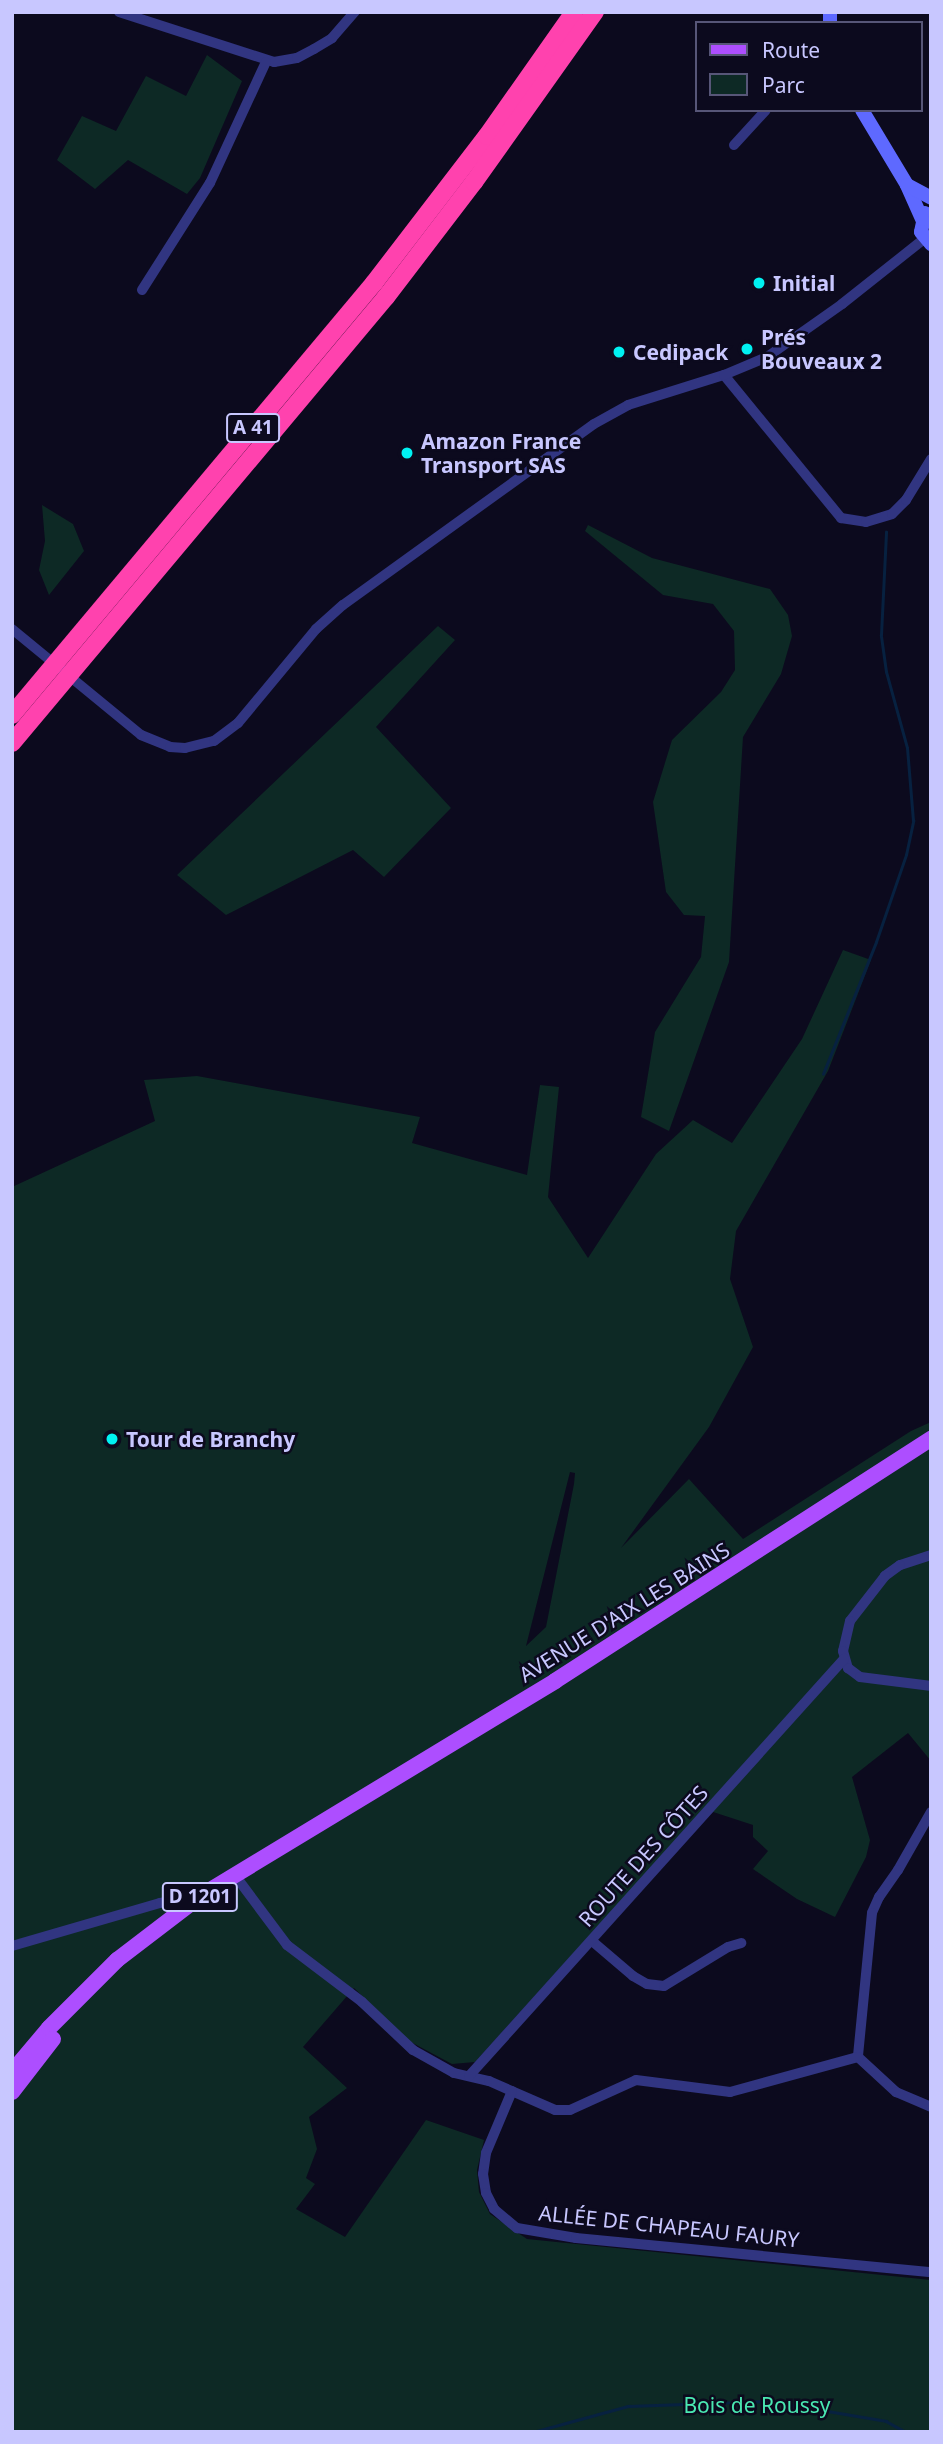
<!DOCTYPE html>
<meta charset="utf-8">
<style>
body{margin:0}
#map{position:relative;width:943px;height:2444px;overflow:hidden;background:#0c0a1e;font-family:"Noto Sans",sans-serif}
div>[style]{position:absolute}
.green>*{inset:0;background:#0d2925}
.stream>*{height:2.5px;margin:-1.25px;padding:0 1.25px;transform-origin:1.25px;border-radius:1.25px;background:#072140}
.street>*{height:10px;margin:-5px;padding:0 5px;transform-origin:5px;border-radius:5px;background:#313581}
.secondary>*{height:14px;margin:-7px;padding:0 7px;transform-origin:7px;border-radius:7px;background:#5e69ff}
.primary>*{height:16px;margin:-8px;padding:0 8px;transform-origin:8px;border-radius:8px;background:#ad4eff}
.highway>*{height:18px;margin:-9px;padding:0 9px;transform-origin:9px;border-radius:9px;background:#ff42ae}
.dots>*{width:19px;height:19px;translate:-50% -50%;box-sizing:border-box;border:4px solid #0c0a1e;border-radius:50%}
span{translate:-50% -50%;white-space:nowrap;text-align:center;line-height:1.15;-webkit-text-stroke:5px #0c0a1e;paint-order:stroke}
.shield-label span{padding:2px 5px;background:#0c0a1e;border:2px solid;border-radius:5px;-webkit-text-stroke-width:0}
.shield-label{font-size:19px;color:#c8c7ff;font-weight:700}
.poi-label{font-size:21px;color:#c8c7ff;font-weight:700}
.left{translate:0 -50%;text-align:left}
.street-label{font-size:21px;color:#c8c7ff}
.park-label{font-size:21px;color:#4ae8b2}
.frame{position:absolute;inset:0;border:14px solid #c8c7ff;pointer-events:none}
.legend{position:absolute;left:695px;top:21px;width:228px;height:91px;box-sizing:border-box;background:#0c0a1e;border:2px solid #575678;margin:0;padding:9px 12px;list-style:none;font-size:21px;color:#c8c7ff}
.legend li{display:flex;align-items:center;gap:14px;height:35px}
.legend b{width:35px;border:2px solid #575678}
</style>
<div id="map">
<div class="green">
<div style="clip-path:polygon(207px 55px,242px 81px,200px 178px,187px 194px,128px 160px,95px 189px,57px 160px,82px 116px,116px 131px,146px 76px,186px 96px)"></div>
<div style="clip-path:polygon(42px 505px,73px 524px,84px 551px,49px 595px,39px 570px,45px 541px)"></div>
<div style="clip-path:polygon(588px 525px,652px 558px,770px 589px,788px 615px,792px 636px,781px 674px,743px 737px,729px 962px,669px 1131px,641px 1117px,655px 1032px,701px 957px,705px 916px,684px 915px,666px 892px,653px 802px,672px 740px,721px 692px,735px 670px,734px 631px,713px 604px,663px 595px,585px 531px)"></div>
<div style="clip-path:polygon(438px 626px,455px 640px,376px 727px,451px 808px,384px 877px,353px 850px,226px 915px,177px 875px)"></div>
<div style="clip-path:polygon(evenodd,843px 950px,871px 960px,828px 1071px,736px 1231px,730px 1279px,753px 1347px,709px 1427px,621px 1548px,689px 1479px,743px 1539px,911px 1431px,931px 1422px,931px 1761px,908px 1733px,852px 1777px,870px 1840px,866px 1857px,835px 1917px,797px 1899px,753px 1869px,768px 1851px,753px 1837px,753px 1825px,704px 1809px,475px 2062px,452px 2064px,409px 2041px,354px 1988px,303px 2047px,347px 2088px,309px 2117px,317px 2149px,306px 2178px,315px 2184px,296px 2209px,345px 2237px,426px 2120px,484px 2140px,477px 2170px,479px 2192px,490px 2214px,527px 2239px,931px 2280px,931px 2432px,12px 2432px,12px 1187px,155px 1121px,144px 1080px,197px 1076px,420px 1117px,412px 1143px,527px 1175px,540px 1085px,559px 1087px,548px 1197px,588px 1258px,656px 1154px,693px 1120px,732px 1143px,802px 1039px,843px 950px,570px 1472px,575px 1473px,574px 1484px,546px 1627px,526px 1646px,570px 1472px)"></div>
</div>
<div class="stream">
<div style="left:823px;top:1074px;width:142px;rotate:-68.1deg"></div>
<div style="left:876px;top:942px;width:92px;rotate:-71deg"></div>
<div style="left:906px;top:855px;width:35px;rotate:-78deg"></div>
<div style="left:913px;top:821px;width:73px;rotate:-94.7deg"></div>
<div style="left:907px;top:748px;width:79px;rotate:-105.4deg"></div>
<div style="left:886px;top:672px;width:37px;rotate:-98deg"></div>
<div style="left:881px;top:635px;width:103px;rotate:-87.2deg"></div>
<div style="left:533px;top:2432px;width:98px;rotate:-15.3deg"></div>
<div style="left:628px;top:2406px;width:140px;rotate:-2deg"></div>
<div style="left:768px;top:2401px;width:120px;rotate:9.6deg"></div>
<div style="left:886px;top:2421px;width:23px;rotate:29deg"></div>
</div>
<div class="street">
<div style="left:119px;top:12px;width:163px;rotate:17.9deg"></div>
<div style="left:274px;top:62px;width:23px;rotate:-10deg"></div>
<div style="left:297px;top:58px;width:19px;rotate:-28deg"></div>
<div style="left:314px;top:49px;width:21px;rotate:-31deg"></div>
<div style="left:332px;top:38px;width:35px;rotate:-49deg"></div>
<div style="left:734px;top:145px;width:47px;rotate:-47.6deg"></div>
<div style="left:142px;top:290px;width:127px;rotate:-57.6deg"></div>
<div style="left:210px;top:183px;width:133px;rotate:-65.2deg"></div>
<div style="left:724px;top:375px;width:185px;rotate:50.7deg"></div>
<div style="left:841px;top:518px;width:25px;rotate:9deg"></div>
<div style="left:866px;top:522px;width:27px;rotate:-17deg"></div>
<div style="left:892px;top:514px;width:20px;rotate:-45deg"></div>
<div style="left:906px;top:500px;width:48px;rotate:-58.6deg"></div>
<div style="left:12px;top:629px;width:167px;rotate:39.4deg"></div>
<div style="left:141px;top:735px;width:31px;rotate:22deg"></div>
<div style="left:170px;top:747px;width:15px;rotate:4deg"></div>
<div style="left:185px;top:748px;width:30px;rotate:-14deg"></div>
<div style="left:214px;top:741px;width:30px;rotate:-37deg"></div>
<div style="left:238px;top:723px;width:122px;rotate:-50.3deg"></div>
<div style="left:316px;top:629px;width:36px;rotate:-42deg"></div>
<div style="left:343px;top:605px;width:309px;rotate:-35.8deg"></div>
<div style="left:594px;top:424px;width:39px;rotate:-29deg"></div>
<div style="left:628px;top:405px;width:101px;rotate:-17.4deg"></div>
<div style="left:724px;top:375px;width:47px;rotate:-22.7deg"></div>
<div style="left:767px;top:357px;width:92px;rotate:-35.2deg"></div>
<div style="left:842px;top:304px;width:105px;rotate:-38.4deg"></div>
<div style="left:931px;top:1555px;width:33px;rotate:162deg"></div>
<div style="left:900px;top:1565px;width:19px;rotate:144deg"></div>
<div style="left:885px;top:1576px;width:57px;rotate:127.9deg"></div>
<div style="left:850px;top:1621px;width:31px;rotate:103deg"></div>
<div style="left:843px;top:1651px;width:18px;rotate:74deg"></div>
<div style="left:848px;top:1668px;width:15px;rotate:37deg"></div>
<div style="left:860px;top:1677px;width:72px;rotate:7.2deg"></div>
<div style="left:931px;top:1812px;width:67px;rotate:119.6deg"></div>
<div style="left:898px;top:1870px;width:33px;rotate:125deg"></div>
<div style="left:879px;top:1897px;width:17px;rotate:114deg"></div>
<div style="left:872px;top:1913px;width:145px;rotate:95.6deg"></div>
<div style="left:858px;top:2057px;width:52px;rotate:42.6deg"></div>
<div style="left:896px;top:2092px;width:38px;rotate:23deg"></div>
<div style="left:240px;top:1882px;width:79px;rotate:53.3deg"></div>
<div style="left:287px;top:1945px;width:94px;rotate:37.2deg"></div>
<div style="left:362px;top:2002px;width:70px;rotate:43.3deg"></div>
<div style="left:413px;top:2050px;width:47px;rotate:29.3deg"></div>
<div style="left:454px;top:2073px;width:36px;rotate:13deg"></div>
<div style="left:489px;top:2081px;width:72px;rotate:23.7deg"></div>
<div style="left:555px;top:2110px;width:15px"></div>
<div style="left:570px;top:2110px;width:72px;rotate:-24.4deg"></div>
<div style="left:636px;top:2080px;width:95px;rotate:7.3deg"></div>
<div style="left:730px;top:2092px;width:133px;rotate:-15.3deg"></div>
<div style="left:592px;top:1941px;width:54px;rotate:40.5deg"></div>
<div style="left:633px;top:1976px;width:16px;rotate:30deg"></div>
<div style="left:647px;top:1984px;width:17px;rotate:7deg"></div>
<div style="left:664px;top:1986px;width:75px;rotate:-31.4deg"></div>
<div style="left:728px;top:1947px;width:14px;rotate:-17deg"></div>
<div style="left:12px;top:1946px;width:154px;rotate:-16.2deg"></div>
<div style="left:160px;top:1903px;width:39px;rotate:-10deg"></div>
<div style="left:469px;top:2076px;width:561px;rotate:-48.04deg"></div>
<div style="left:512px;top:2091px;width:67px;rotate:112.8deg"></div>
<div style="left:486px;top:2153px;width:21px;rotate:98deg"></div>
<div style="left:483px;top:2174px;width:19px;rotate:81deg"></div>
<div style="left:486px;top:2193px;width:18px;rotate:63deg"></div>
<div style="left:494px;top:2209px;width:30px;rotate:40deg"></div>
<div style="left:517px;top:2228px;width:60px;rotate:9.6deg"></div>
<div style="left:576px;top:2238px;width:357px;rotate:5.5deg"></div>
</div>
<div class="secondary">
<div style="left:830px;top:12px;width:11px;rotate:90deg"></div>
<div style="left:862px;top:110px;width:87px;rotate:59deg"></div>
<div style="left:925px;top:213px;width:19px;rotate:102deg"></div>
<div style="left:921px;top:232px;width:16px;rotate:50deg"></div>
<div style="left:922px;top:219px;width:37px;rotate:-114deg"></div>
<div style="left:907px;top:185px;width:27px;rotate:28deg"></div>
</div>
<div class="primary">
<div style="left:12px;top:2072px;width:57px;rotate:-49.9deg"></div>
<div style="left:49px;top:2028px;width:96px;rotate:-45deg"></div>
<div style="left:117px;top:1960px;width:107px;rotate:-37.4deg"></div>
<div style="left:202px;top:1895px;width:413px;rotate:-31.2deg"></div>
<div style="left:555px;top:1681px;width:447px;rotate:-32.8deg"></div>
<div style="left:12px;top:2092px;width:67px;rotate:-52.3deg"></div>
</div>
<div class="highway">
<div style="left:12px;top:715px;width:564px;rotate:-50.04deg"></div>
<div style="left:374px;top:283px;width:185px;rotate:-52.5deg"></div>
<div style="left:487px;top:136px;width:151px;rotate:-54.9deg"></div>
<div style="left:12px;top:743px;width:582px;rotate:-50.02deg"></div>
<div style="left:386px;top:297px;width:145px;rotate:-52.6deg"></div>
<div style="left:474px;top:182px;width:209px;rotate:-54.6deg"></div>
</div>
<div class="dots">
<div style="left:759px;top:283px;background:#00f1f2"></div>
<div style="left:747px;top:349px;background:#00f1f2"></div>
<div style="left:619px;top:352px;background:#00f1f2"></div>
<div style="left:407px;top:453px;background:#00f1f2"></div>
<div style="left:112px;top:1439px;background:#00f1f2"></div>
</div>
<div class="shield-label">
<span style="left:253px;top:428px">A 41</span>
<span style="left:200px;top:1897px">D 1201</span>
</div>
<div class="poi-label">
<span class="left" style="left:773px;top:283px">Initial</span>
<span class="left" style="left:761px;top:349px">Prés<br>Bouveaux 2</span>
<span class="left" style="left:633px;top:352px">Cedipack</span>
<span class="left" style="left:421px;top:453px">Amazon France<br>Transport SAS</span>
<span class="left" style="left:126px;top:1439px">Tour de Branchy</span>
</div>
<div class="street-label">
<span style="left:624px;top:1612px;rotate:-32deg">AVENUE D'AIX LES BAINS</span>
<span style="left:643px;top:1856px;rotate:-48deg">ROUTE DES CÔTES</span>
<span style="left:669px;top:2226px;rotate:6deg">ALLÉE DE CHAPEAU FAURY</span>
</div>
<div class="park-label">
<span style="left:757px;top:2405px">Bois de Roussy</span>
</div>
<div class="frame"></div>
<ul class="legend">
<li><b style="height:9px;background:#ad4eff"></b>Route</li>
<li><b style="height:19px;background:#0d2925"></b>Parc</li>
</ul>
</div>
